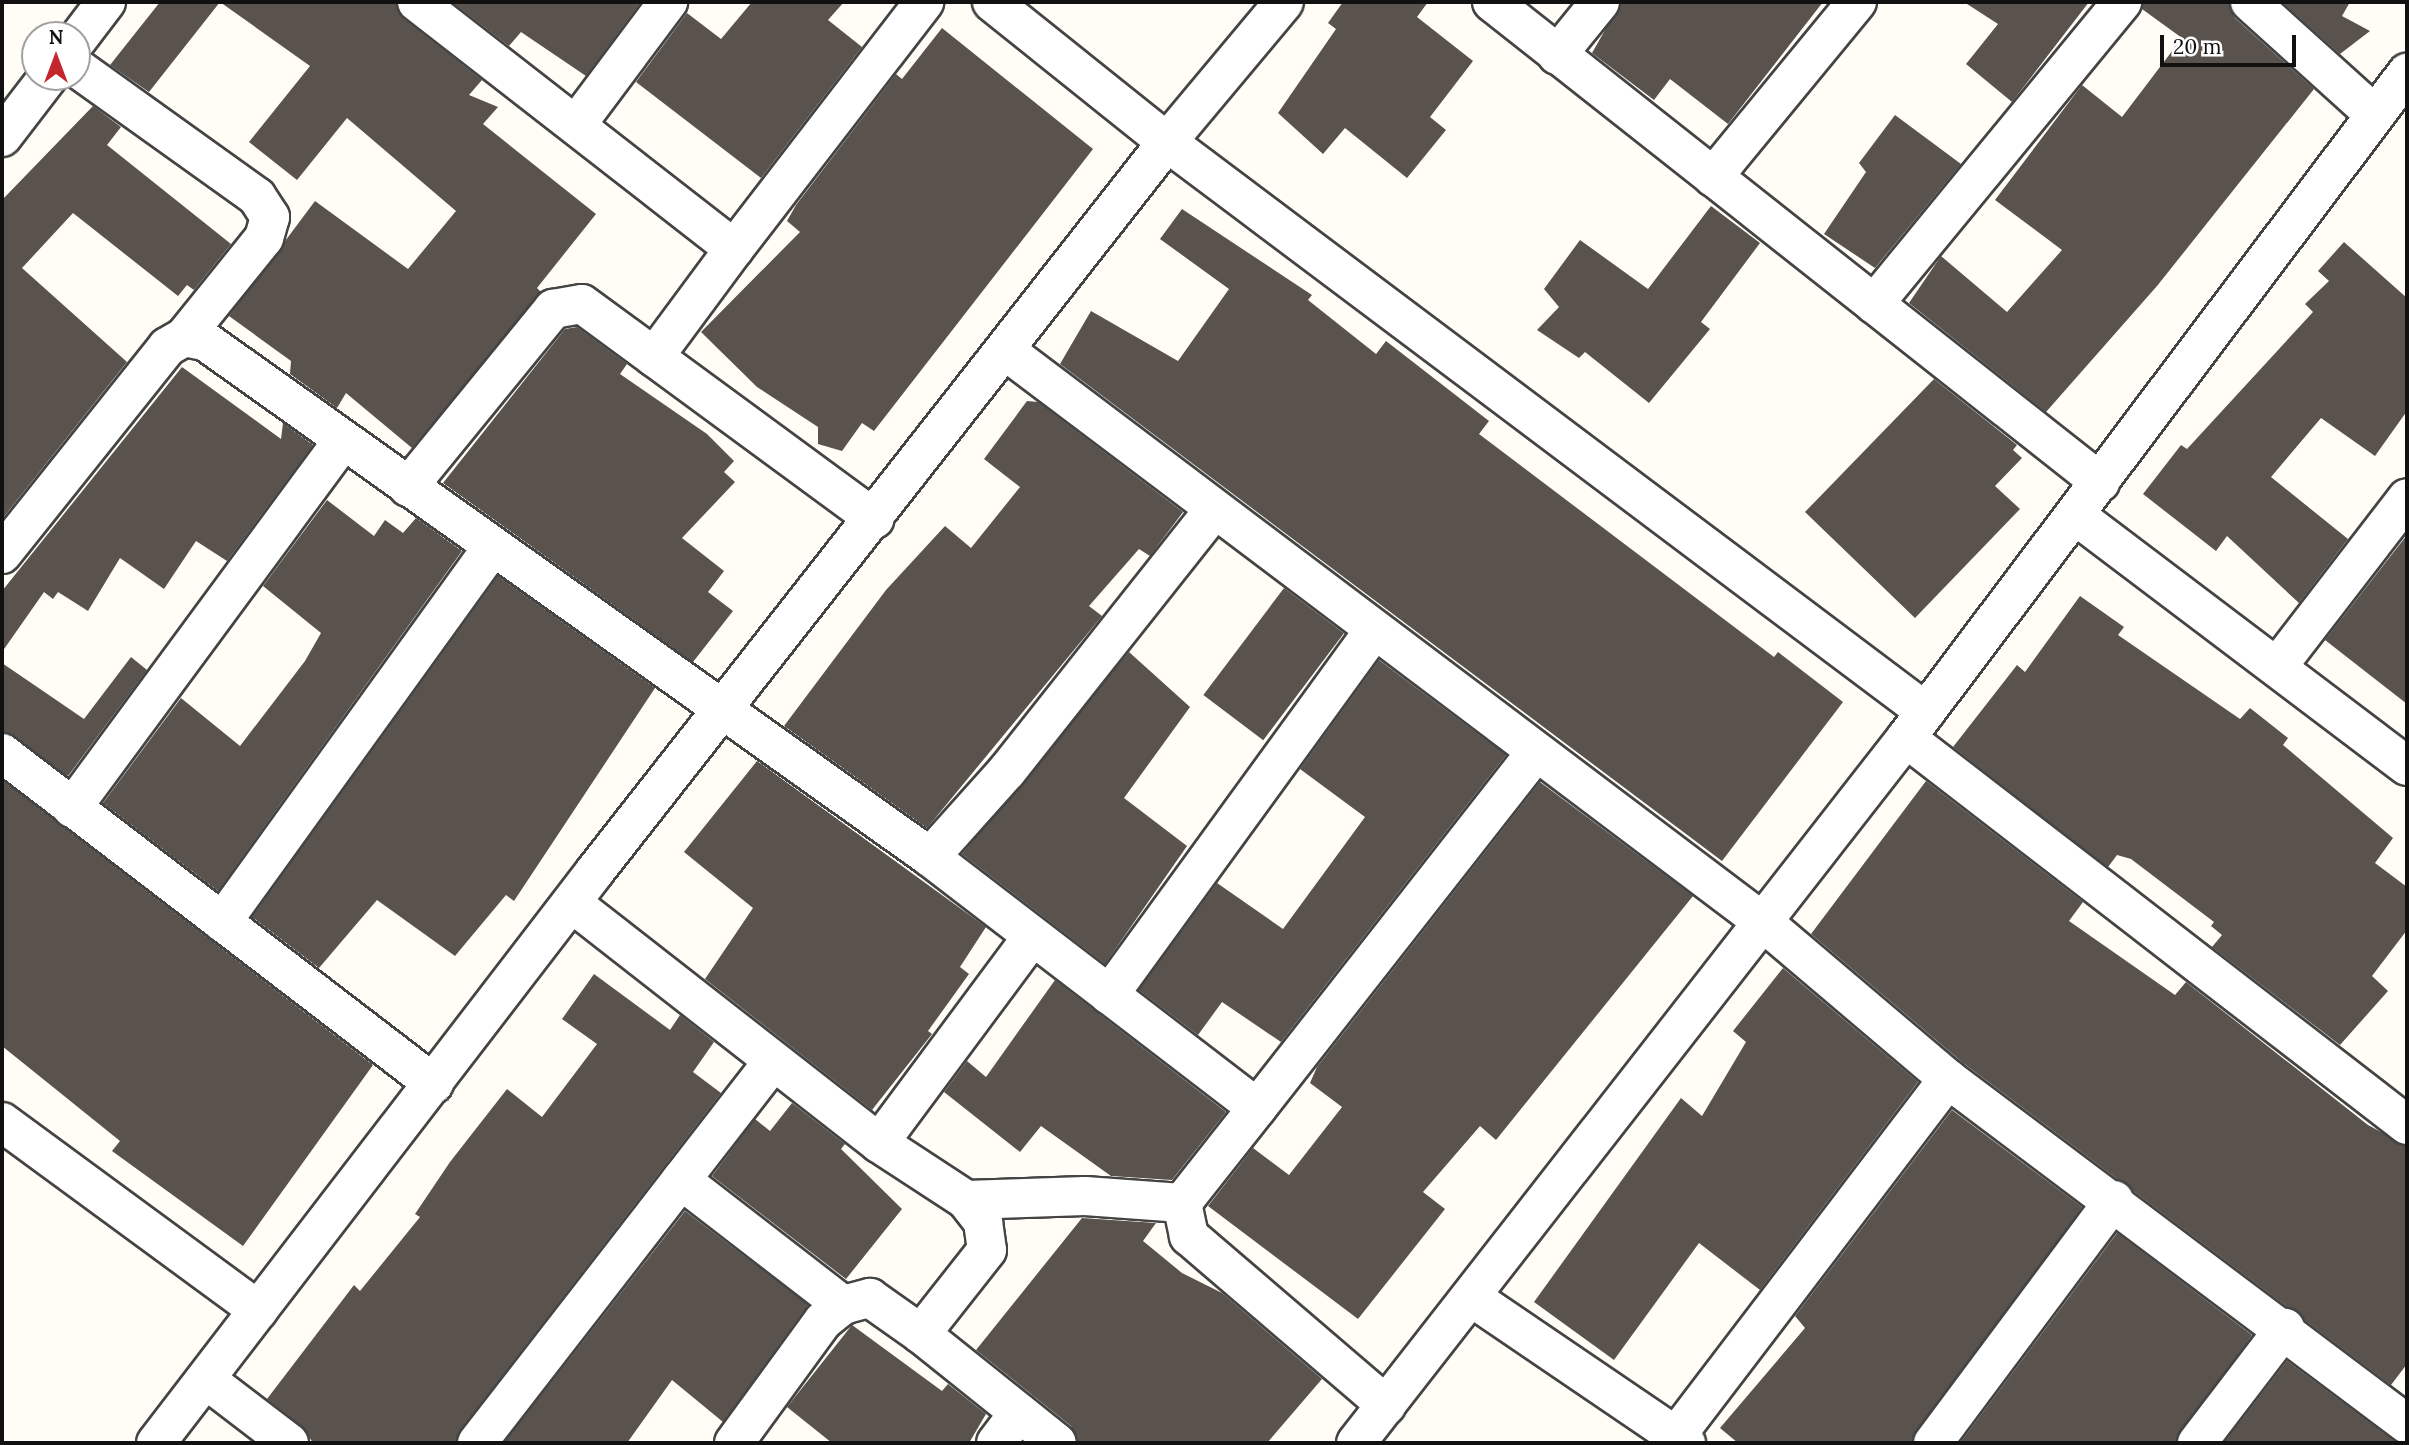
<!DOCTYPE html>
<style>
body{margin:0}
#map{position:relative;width:2409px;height:1445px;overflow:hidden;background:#fffdf5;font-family:Lora,serif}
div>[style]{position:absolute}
.building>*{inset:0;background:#5a524d;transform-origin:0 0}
.roads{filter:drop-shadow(2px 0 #444) drop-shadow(-2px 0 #444) drop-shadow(0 2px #444) drop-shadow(0 -2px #444)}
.street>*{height:38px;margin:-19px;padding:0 19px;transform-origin:19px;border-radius:19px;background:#fff}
span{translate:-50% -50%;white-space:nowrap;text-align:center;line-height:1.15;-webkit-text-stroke:7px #fff;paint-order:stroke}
.frame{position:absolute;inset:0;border:4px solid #111;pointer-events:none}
.north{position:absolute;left:21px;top:21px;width:70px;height:70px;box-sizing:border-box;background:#fff;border:2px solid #a0a0a0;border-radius:50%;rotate:0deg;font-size:19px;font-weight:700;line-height:28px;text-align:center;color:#111}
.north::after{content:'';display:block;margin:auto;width:24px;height:32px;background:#c4262e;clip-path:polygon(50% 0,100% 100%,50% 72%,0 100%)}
.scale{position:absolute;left:2160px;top:35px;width:136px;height:32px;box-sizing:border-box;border:4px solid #111;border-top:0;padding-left:9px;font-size:21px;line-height:24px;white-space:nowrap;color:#111;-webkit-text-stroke:5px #fff;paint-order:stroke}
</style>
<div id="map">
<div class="building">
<div style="clip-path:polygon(160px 2px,396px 2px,404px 19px,482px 80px,469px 95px,498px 107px,483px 124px,596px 214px,537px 288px,541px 292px,412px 448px,346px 393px,337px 408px,290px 374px,291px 361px,229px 316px,315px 201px,408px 269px,456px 211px,347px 118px,297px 180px,249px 142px,310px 66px,220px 2px,149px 92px,110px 65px)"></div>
<div style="clip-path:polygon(452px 2px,641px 2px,586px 76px,521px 32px,509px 46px)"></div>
<div style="clip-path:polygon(752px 2px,844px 2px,828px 20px,862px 47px,761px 178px,636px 82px,687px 13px,721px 39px)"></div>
<div style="clip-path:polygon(1343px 2px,1428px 2px,1417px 17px,1473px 61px,1430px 117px,1446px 130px,1407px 178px,1345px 128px,1323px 154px,1278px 113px,1336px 29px,1328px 23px)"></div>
<div style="clip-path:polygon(1621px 2px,1823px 2px,1728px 124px,1670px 79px,1654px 100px,1592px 53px)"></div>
<div style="clip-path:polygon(1964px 2px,2089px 2px,2012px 102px,1966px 64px,1998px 24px)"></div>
<div style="clip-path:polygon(2143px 2px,2229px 2px,2235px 18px,2314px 89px,2157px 286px,2046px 412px,1909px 303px,1941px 256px,2007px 312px,2062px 250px,1995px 200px,2082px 85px,2122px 117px,2182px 38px,2142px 9px)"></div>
<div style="clip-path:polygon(2282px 2px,2350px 2px,2342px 16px,2370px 31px,2340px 54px)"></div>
<div style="clip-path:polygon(942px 28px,1093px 149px,874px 431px,862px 423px,842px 451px,818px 444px,818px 427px,757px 387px,701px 332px,800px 232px,787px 221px,796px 205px,896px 74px,902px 79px)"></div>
<div style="clip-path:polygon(93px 106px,121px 127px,107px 145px,231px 244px,194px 290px,187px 285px,178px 296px,73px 213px,22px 268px,127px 362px,2px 519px,2px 200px)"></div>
<div style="clip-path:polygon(1895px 115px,1961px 164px,1875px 268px,1824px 234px,1866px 172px,1859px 163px)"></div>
<div style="clip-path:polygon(1711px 206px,1760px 243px,1701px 322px,1710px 329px,1649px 403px,1585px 352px,1579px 358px,1537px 330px,1559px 307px,1544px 289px,1580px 240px,1648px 289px)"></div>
<div style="clip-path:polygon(1182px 209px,1312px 295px,1308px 300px,1376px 354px,1386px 341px,1489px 421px,1479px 434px,1774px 657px,1778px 652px,1843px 702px,1722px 861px,1060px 364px,1091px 311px,1178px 361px,1229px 289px,1160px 239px)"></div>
<div style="clip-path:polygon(2344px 242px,2407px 298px,2407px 411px,2375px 456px,2321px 418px,2271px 477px,2348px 539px,2299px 603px,2227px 536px,2216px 551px,2143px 494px,2181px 445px,2187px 449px,2313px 312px,2305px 304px,2329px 281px,2318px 271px)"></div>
<div style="clip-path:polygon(577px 327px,627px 364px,620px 374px,707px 434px,734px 461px,724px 472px,735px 482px,682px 538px,724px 571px,708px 592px,733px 611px,693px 662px,443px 483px,565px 329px)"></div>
<div style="clip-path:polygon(182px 367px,281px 439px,283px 423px,313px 445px,227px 561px,196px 541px,164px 589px,120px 558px,88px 611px,58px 592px,53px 599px,44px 592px,2px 652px,2px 591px)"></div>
<div style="clip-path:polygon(1934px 379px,2017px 445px,2013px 450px,2022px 458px,1995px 486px,2020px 509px,1915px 618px,1805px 512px)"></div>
<div style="clip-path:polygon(1027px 401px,1038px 402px,1183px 512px,1150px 556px,1139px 549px,1089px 606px,1102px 616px,927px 828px,784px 726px,886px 590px,945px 526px,971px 548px,1020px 487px,984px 459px)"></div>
<div style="clip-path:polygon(327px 500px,374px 536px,385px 520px,403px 533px,416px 518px,462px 551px,218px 891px,103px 803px,181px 698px,240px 746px,305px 661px,321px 633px,263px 586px)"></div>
<div style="clip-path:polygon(2407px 535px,2407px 704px,2325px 640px)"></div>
<div style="clip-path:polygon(498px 576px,655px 688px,514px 901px,506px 895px,455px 956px,377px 900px,319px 968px,252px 917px)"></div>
<div style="left:1284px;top:588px;width:75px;height:134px;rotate:37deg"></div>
<div style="clip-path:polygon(2080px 596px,2124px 627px,2118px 635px,2240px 719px,2250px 708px,2288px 738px,2283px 745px,2393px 838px,2375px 863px,2407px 887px,2407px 930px,2372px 976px,2388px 991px,2340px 1045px,2212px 947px,2222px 935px,2211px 926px,2214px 922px,2131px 859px,2117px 855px,2108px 867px,1953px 747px,2017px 665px,2025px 672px)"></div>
<div style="clip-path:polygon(1129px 652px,1190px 707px,1124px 798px,1187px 846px,1105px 964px,962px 854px)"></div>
<div style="clip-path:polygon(131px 657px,147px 670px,68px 776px,2px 732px,2px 663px,84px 719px)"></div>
<div style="clip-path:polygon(1379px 660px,1506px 755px,1281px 1042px,1222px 1002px,1198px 1035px,1139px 990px,1217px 883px,1283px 929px,1365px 817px,1300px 769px)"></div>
<div style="clip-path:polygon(757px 761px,986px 927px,960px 967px,969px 974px,928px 1031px,932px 1034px,872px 1110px,705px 979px,753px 908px,684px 852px)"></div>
<div style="clip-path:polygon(2px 780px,373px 1065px,243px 1246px,112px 1151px,120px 1141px,2px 1046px)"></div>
<div style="clip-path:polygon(1926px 781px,2083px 902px,2069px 921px,2175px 995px,2186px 982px,2368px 1125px,2407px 1146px,2407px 1364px,2391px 1385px,1962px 1062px,1811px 934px)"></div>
<div style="clip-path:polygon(1540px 782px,1693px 896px,1496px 1140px,1480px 1126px,1423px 1192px,1445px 1209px,1358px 1319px,1208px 1206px,1253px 1148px,1289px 1175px,1342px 1107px,1310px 1083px,1317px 1067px)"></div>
<div style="clip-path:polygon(1783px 968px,1918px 1082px,1760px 1290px,1699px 1243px,1614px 1360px,1534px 1302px,1681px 1098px,1702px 1116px,1746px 1042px,1733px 1031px)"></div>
<div style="clip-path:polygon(594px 974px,670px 1030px,680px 1015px,714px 1042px,693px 1072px,721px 1093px,460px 1430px,456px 1443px,313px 1443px,302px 1426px,267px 1399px,354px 1285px,360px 1291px,420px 1217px,415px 1214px,450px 1162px,507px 1089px,542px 1117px,597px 1044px,562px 1019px)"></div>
<div style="clip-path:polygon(1055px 980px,1226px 1112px,1172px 1180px,1111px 1176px,1041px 1126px,1020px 1152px,944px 1092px,967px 1061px,986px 1077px)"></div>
<div style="clip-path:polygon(792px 1103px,845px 1144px,841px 1149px,902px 1209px,846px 1279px,712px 1176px,755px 1119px,770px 1131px)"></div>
<div style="clip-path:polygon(1952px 1110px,2082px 1207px,1912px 1443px,1738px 1443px,1720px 1428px,1805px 1328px,1795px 1316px)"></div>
<div style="clip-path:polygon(685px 1211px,808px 1305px,723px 1422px,672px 1380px,627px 1443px,504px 1443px)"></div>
<div style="clip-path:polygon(1082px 1218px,1156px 1223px,1143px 1241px,1182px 1273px,1222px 1293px,1322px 1379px,1267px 1443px,1078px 1443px,1071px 1426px,976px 1350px)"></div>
<div style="clip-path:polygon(2117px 1233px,2252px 1335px,2176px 1443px,1960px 1443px)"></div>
<div style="clip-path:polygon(852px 1325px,942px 1391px,948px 1384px,986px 1414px,969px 1443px,832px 1443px,787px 1407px)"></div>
<div style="clip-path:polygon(2287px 1361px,2394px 1441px,2398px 1443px,2224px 1443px)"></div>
</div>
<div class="roads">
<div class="street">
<div style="left:417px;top:2px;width:402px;rotate:37.9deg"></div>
<div style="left:734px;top:249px;width:312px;rotate:-52.4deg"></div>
<div style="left:992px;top:2px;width:224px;rotate:38.7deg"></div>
<div style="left:1167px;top:142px;width:949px;rotate:36.91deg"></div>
<div style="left:1492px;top:2px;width:775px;rotate:38.29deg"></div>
<div style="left:2250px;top:2px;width:167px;rotate:42.1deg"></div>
<div style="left:77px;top:40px;width:48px;rotate:-52.7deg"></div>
<div style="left:1557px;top:55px;width:68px;rotate:-50.9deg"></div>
<div style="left:77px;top:68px;width:221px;rotate:35.6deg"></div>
<div style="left:257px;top:197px;width:24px;rotate:57deg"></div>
<div style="left:270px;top:217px;width:22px;rotate:106deg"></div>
<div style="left:264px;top:238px;width:127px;rotate:128.9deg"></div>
<div style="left:576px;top:125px;width:154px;rotate:-53.2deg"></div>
<div style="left:2px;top:137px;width:76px;rotate:-52.5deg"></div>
<div style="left:1713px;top:177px;width:227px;rotate:-50.6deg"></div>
<div style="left:1874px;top:304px;width:391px;rotate:-50.6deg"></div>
<div style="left:1006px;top:351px;width:948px;rotate:37.03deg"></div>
<div style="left:1763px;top:922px;width:243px;rotate:40.3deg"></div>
<div style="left:1948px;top:1079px;width:574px;rotate:36.93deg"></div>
<div style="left:654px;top:357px;width:134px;rotate:-53.5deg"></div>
<div style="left:408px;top:487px;width:230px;rotate:-50.8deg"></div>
<div style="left:553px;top:309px;width:29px;rotate:-10deg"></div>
<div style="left:582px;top:304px;width:363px;rotate:36.3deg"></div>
<div style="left:2075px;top:515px;width:416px;rotate:37.1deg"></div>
<div style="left:2px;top:554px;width:265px;rotate:-51.4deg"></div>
<div style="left:167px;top:347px;width:20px;rotate:-30deg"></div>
<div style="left:184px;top:337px;width:21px;rotate:11deg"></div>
<div style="left:205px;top:341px;width:890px;rotate:35.44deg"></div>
<div style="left:930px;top:857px;width:412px;rotate:37.5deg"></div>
<div style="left:1257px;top:1108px;width:121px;rotate:128.3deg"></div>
<div style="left:1182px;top:1203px;width:34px;rotate:78deg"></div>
<div style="left:1189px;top:1236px;width:260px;rotate:40.6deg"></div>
<div style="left:2277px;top:667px;width:213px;rotate:-52.4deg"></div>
<div style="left:1906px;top:738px;width:633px;rotate:37.68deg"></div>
<div style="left:2px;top:753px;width:544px;rotate:37.46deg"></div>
<div style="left:72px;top:808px;width:456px;rotate:-53.6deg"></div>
<div style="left:930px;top:857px;width:115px;rotate:-48.2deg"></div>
<div style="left:1007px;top:771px;width:332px;rotate:-51.6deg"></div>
<div style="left:573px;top:904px;width:388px;rotate:38deg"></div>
<div style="left:879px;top:1143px;width:104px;rotate:33.2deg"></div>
<div style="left:966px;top:1200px;width:28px;rotate:52deg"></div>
<div style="left:983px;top:1222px;width:28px;rotate:82deg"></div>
<div style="left:987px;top:1250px;width:107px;rotate:128.2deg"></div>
<div style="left:921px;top:1334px;width:174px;rotate:38.7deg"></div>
<div style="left:222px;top:922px;width:463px;rotate:-54.2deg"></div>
<div style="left:1109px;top:995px;width:450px;rotate:-54deg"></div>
<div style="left:1257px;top:1108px;width:451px;rotate:-51.9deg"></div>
<div style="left:2px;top:1122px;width:318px;rotate:36.3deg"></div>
<div style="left:879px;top:1143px;width:255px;rotate:-53.4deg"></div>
<div style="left:681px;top:1180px;width:205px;rotate:37.7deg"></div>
<div style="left:966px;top:1200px;width:119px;rotate:-1.9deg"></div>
<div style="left:1085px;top:1196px;width:97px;rotate:4.1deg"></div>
<div style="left:1471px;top:1297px;width:260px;rotate:34.2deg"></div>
<div style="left:208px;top:1381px;width:102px;rotate:37.4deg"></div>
<div style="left:1676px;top:1436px;width:449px;rotate:-52.7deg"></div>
<div style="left:156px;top:1443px;width:722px;rotate:-52.48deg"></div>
<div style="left:596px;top:870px;width:925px;rotate:-51.89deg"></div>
<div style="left:1167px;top:142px;width:182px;rotate:-50.1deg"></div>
<div style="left:477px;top:1443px;width:483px;rotate:-52.2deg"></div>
<div style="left:734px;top:1443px;width:151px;rotate:-53.9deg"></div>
<div style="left:823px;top:1321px;width:26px;rotate:-39deg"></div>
<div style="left:843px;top:1305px;width:28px;rotate:-15deg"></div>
<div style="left:870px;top:1298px;width:62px;rotate:35.2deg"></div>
<div style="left:996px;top:1443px;width:38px;rotate:-53deg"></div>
<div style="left:1356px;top:1443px;width:894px;rotate:-52.04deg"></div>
<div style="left:1906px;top:738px;width:833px;rotate:-53.01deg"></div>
<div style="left:1933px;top:1443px;width:303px;rotate:-53.3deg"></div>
<div style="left:2197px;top:1443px;width:145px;rotate:-52.6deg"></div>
</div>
</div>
<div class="frame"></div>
<div class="north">N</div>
<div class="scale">20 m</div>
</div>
